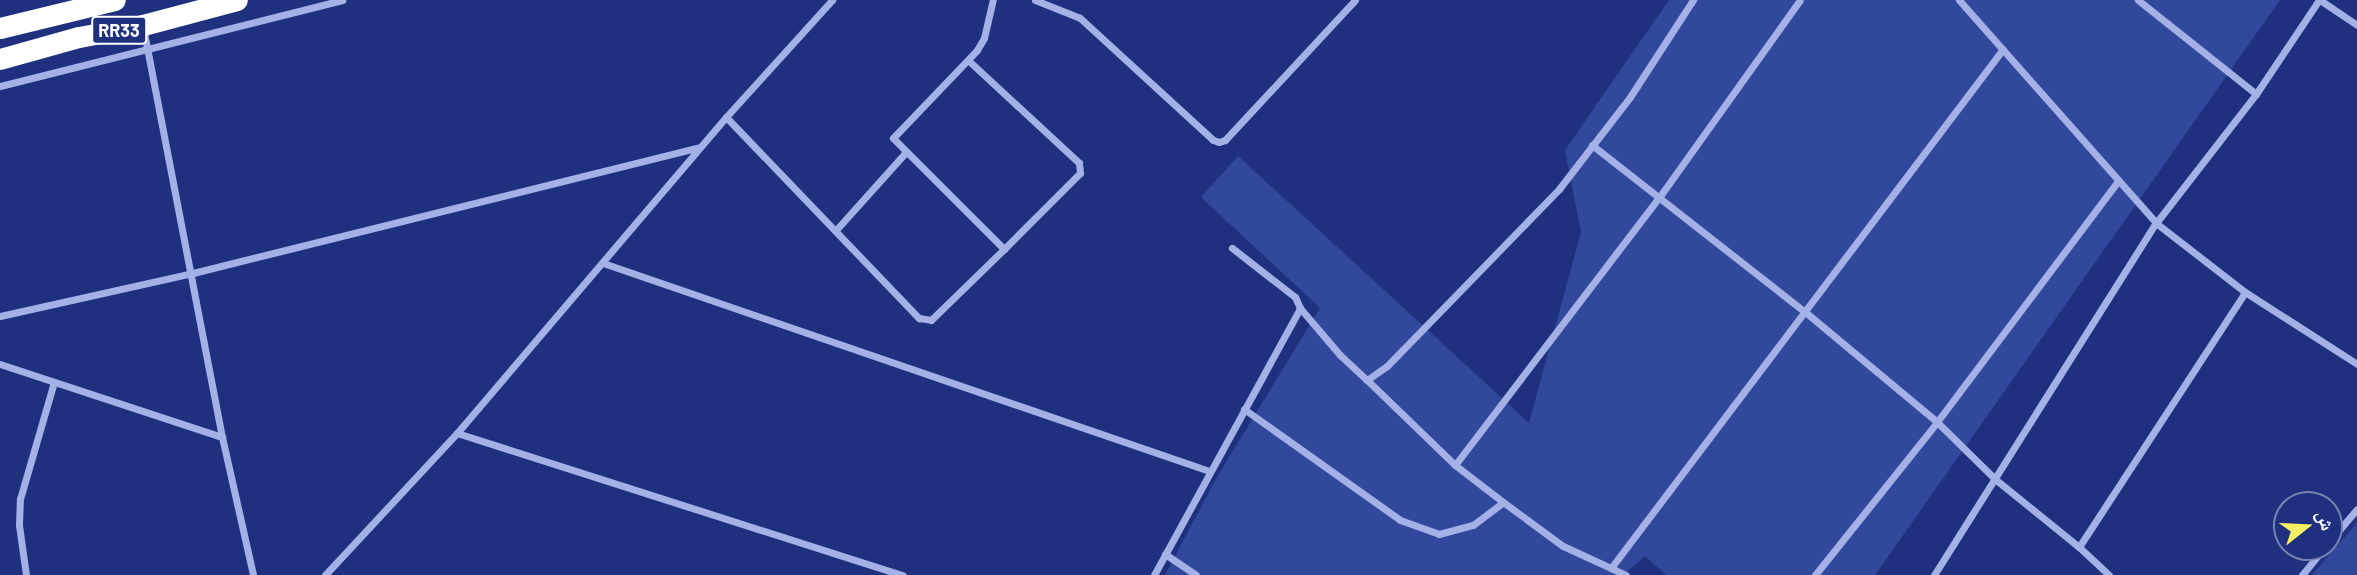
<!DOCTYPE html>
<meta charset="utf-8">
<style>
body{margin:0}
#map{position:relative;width:2357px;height:575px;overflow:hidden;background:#1f317e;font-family:Barlow,"Noto Naskh Arabic",sans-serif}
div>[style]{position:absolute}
.green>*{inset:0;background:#32489c}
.street>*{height:7px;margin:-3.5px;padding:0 3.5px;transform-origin:3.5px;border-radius:3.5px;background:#a3b1e7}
.highway>*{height:21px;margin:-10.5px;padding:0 10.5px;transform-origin:10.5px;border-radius:10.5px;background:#fff}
span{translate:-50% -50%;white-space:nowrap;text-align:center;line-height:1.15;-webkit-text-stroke:5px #1f317e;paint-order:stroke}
.shield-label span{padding:2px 5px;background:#1f317e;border:2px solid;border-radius:5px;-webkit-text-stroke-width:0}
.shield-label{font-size:18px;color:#fff;font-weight:700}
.north{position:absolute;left:2273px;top:491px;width:70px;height:70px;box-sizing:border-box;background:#1f317e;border:2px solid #7983b2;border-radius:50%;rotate:72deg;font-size:19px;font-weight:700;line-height:28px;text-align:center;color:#fff}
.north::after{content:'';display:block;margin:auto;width:24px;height:32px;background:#f5f063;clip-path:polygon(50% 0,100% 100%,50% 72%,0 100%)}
</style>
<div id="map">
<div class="green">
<div style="clip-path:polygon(1669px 0,2280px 0,1875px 575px,1666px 575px,1645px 556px,1623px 575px,1165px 575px,1217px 477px,1320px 308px,1201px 197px,1238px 156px,1529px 423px,1581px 232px,1565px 150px)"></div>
<div style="clip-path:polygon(2357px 523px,2357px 575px,2312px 575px)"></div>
</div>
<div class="street">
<div style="left:1035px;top:0;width:48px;rotate:21.8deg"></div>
<div style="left:1080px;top:18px;width:180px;rotate:42.5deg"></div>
<div style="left:1213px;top:140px;width:6px;rotate:18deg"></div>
<div style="left:1219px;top:142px;width:6px;rotate:-18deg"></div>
<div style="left:1225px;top:140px;width:191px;rotate:-47.1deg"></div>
<div style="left:1959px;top:0;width:298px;rotate:48.5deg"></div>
<div style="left:2156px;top:223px;width:113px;rotate:37.8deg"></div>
<div style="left:2245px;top:292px;width:133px;rotate:32.7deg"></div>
<div style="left:2138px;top:0;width:151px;rotate:38.5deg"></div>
<div style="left:2320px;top:0;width:45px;rotate:34deg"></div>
<div style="left:143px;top:27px;width:418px;rotate:79.1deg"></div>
<div style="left:222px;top:437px;width:141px;rotate:77.3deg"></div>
<div style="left:969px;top:61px;width:150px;rotate:42.8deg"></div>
<div style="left:1079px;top:163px;width:10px;rotate:84deg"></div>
<div style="left:1080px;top:173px;width:107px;rotate:135deg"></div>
<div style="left:1004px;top:249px;width:157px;rotate:-135deg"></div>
<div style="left:893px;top:138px;width:122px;rotate:-46.3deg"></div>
<div style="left:977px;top:50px;width:14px;rotate:-60deg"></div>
<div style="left:984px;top:38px;width:39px;rotate:-77deg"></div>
<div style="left:0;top:86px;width:353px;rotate:-14.1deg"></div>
<div style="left:726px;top:117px;width:279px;rotate:46.2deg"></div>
<div style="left:919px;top:318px;width:12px;rotate:9deg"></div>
<div style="left:931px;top:320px;width:102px;rotate:-44.2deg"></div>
<div style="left:1592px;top:145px;width:269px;rotate:38.1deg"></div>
<div style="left:1804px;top:311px;width:173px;rotate:39.8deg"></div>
<div style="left:1937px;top:422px;width:81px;rotate:44.5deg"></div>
<div style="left:1995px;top:479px;width:108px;rotate:39deg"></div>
<div style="left:836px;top:230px;width:103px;rotate:-48.1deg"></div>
<div style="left:603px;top:263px;width:641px;rotate:18.94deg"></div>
<div style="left:1300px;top:308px;width:62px;rotate:49.6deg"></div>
<div style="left:1340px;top:355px;width:37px;rotate:43deg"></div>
<div style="left:1367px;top:380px;width:24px;rotate:-35deg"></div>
<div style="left:1387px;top:366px;width:247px;rotate:-45.8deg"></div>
<div style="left:1559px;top:189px;width:116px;rotate:-52.3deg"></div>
<div style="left:1630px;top:97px;width:116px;rotate:-57deg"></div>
<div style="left:0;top:316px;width:198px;rotate:-12.6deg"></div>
<div style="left:193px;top:273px;width:522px;rotate:-13.96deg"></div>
<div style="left:0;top:364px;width:234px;rotate:18.2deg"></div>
<div style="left:1367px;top:380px;width:122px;rotate:44deg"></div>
<div style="left:1455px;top:465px;width:61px;rotate:37.6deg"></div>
<div style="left:1503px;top:502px;width:74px;rotate:36.3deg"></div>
<div style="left:1563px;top:546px;width:69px;rotate:24.7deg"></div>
<div style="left:1244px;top:409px;width:191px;rotate:35.4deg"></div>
<div style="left:1400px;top:520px;width:41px;rotate:19.7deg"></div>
<div style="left:1439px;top:534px;width:35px;rotate:-15deg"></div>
<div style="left:1473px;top:525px;width:38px;rotate:-37deg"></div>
<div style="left:457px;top:433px;width:468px;rotate:17.7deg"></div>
<div style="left:1455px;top:465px;width:335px;rotate:-52.7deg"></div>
<div style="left:1658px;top:199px;width:244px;rotate:-54.5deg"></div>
<div style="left:2329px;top:542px;width:43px;rotate:-49.7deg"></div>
<div style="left:1165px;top:554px;width:37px;rotate:34deg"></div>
<div style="left:1611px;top:568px;width:650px;rotate:-52.94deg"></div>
<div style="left:26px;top:575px;width:50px;rotate:-98deg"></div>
<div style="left:19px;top:525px;width:26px;rotate:-88deg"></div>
<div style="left:20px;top:499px;width:122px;rotate:-73.8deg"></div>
<div style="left:325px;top:575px;width:194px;rotate:-47.1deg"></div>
<div style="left:457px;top:433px;width:415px;rotate:-49.6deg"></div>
<div style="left:726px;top:117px;width:158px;rotate:-47.8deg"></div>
<div style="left:1154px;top:575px;width:304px;rotate:-61.3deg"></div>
<div style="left:1300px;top:308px;width:12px;rotate:-114deg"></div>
<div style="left:1295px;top:297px;width:80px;rotate:-142.1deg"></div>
<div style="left:1815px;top:575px;width:196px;rotate:-51.4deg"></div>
<div style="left:1937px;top:422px;width:301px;rotate:-53.1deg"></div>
<div style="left:1934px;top:575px;width:416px;rotate:-57.8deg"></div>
<div style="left:2156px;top:223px;width:163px;rotate:-52.2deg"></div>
<div style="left:2256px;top:94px;width:113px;rotate:-56.2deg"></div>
<div style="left:2109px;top:575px;width:41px;rotate:-137deg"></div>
<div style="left:2079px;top:547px;width:304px;rotate:-56.9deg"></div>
<div style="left:2302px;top:575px;width:36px;rotate:-51deg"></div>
</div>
<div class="highway">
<div style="left:0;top:28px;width:118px;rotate:-13.7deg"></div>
<div style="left:0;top:59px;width:82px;rotate:-15.6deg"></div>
<div style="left:79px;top:37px;width:65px;rotate:-10.6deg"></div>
<div style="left:143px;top:25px;width:97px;rotate:-14.9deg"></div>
</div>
<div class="shield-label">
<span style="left:119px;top:30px">RR33</span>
</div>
<div class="north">ش</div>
</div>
